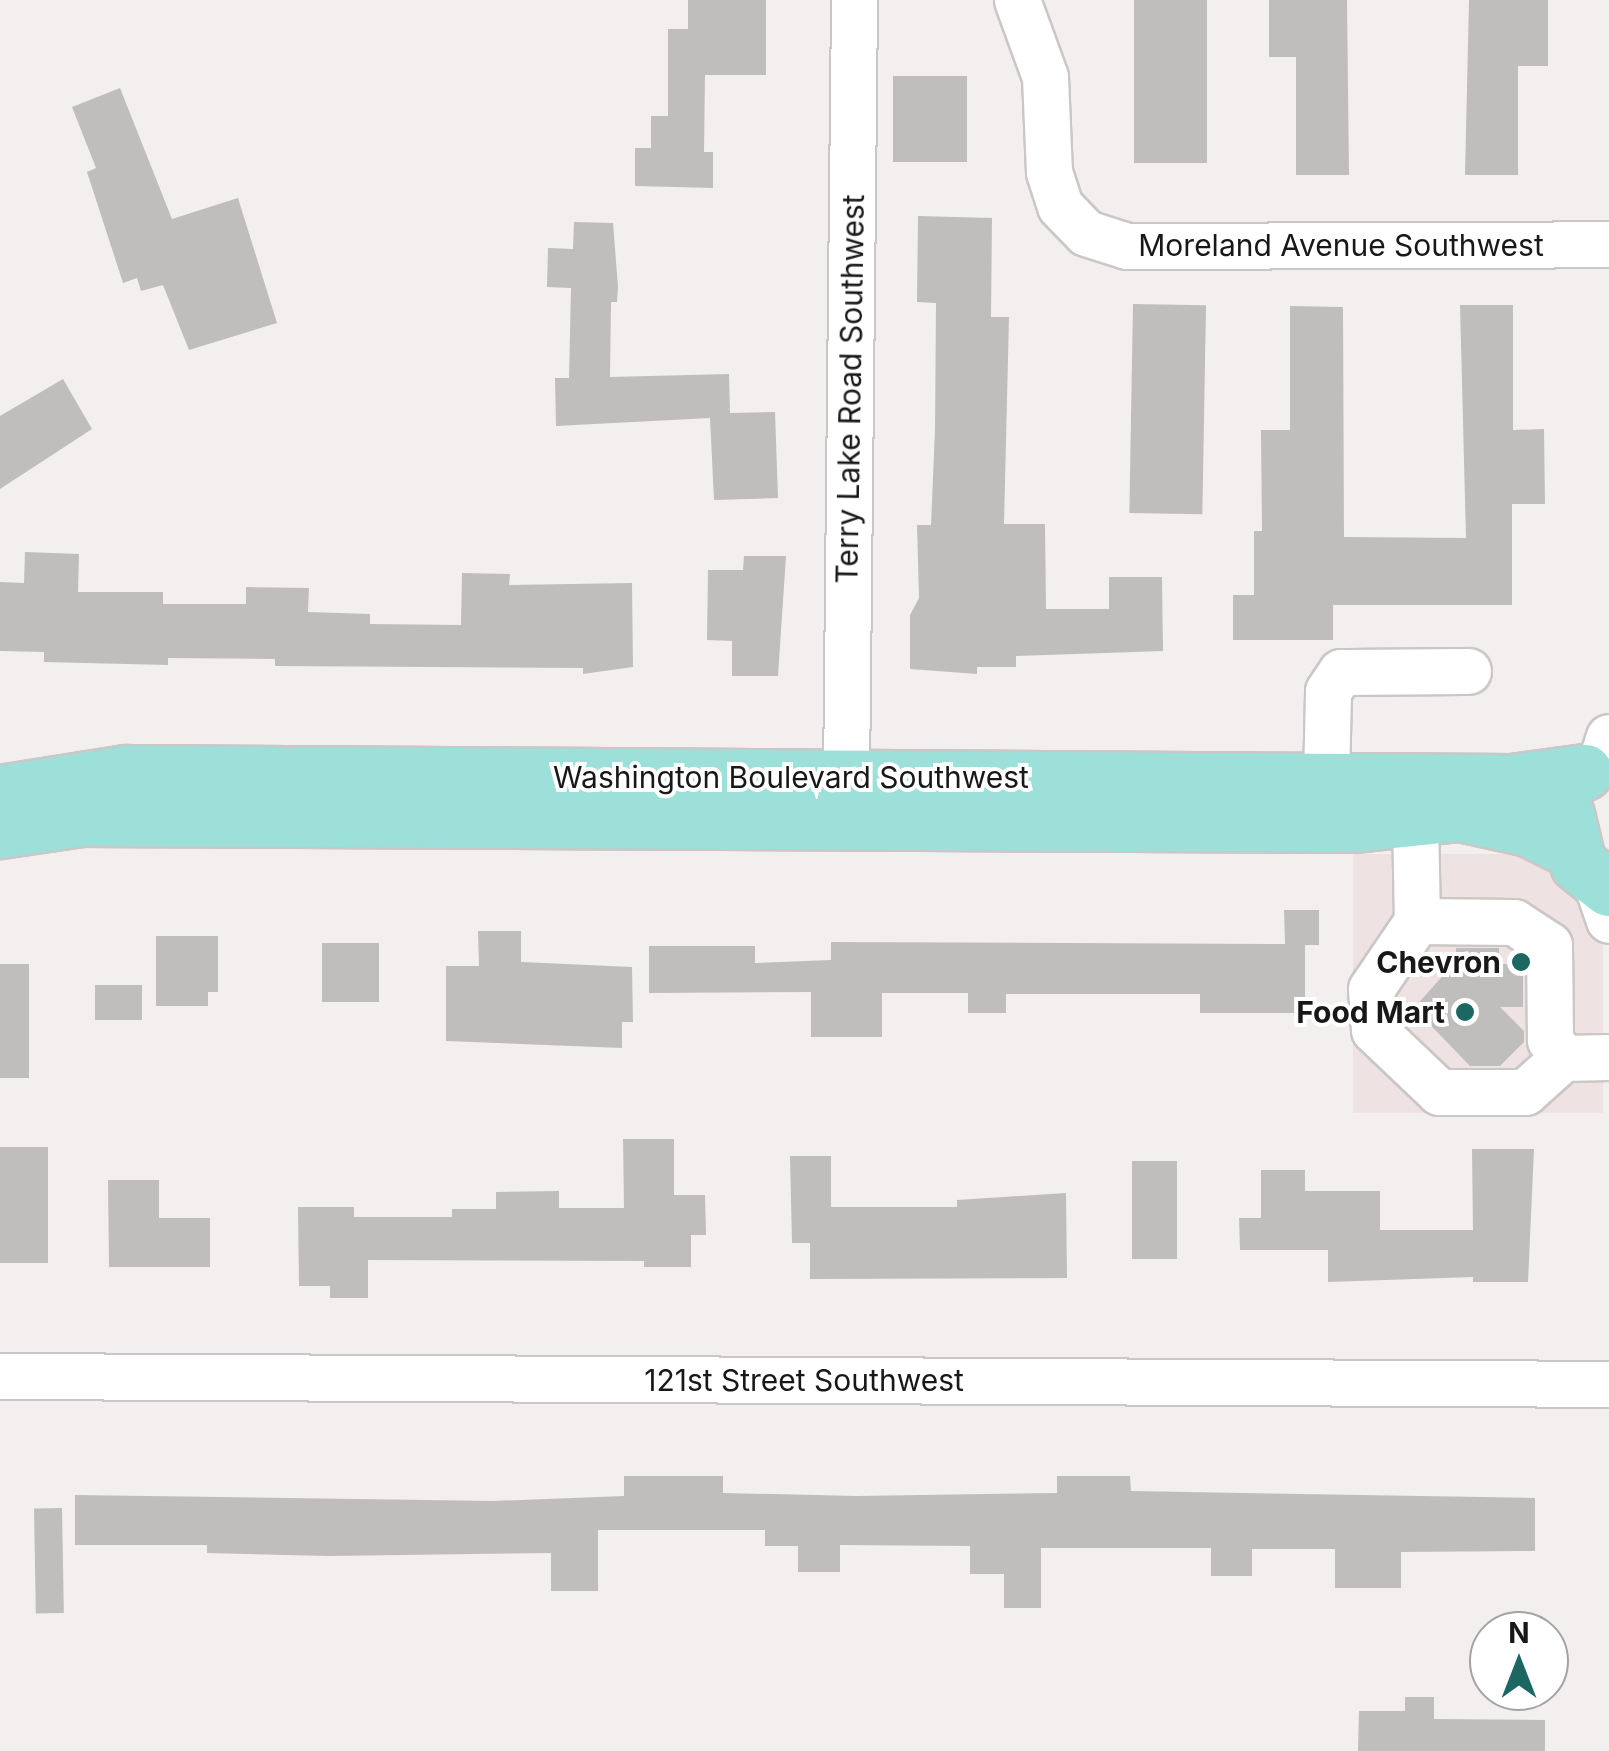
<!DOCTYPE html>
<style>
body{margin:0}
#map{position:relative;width:1609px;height:1751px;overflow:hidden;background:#f3efef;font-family:Inter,sans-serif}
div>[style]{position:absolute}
.built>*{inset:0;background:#efe2e2;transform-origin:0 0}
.building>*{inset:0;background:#c0bdbd;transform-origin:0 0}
.roads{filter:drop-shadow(2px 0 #cbc7c7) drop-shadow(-2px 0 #cbc7c7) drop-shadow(0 2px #cbc7c7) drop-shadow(0 -2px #cbc7c7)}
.minor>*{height:45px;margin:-22.5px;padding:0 22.5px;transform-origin:22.5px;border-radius:22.5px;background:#fff}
.major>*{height:55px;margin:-27.5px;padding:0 27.5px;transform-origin:27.5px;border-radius:27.5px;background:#9de0d9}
.dots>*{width:28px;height:28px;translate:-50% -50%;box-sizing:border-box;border:5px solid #fff;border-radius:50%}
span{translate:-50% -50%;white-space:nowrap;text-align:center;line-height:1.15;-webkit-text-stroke:8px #fff;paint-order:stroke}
.street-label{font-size:30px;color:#191818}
.poi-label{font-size:30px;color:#191818;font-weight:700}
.right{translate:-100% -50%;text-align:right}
.north{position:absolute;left:1469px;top:1611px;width:100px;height:100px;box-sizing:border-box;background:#fff;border:2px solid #a3a3a3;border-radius:50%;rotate:0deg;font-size:28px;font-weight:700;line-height:40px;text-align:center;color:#191818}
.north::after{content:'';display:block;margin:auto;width:35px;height:45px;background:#1c6761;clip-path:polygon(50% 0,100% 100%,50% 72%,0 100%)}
</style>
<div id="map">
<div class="built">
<div style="left:1603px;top:854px;width:259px;height:250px;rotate:90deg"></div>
</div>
<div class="building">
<div style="clip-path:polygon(688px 0,766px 0,766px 75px,705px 75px,704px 152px,713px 152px,713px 188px,635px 186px,635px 148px,651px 148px,651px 116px,668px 116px,668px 29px,688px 29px)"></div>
<div style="left:1134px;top:0;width:73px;height:163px"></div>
<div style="clip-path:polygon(1269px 0,1347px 0,1349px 175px,1296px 175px,1296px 57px,1269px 57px)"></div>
<div style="clip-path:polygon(1469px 0,1548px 0,1548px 66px,1518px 66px,1518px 175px,1465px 175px)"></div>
<div style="left:893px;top:76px;width:74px;height:86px"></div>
<div style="clip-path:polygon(120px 88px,172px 219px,238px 198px,277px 323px,189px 350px,163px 285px,141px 291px,137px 278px,123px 283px,87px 172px,96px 168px,72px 107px)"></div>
<div style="clip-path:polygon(918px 216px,992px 218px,991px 317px,1009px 317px,1004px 524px,1045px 524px,1046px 609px,1109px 609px,1109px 577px,1162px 577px,1163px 651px,1016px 656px,1016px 667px,977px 667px,977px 674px,910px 669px,910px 615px,919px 598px,917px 525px,931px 525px,935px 429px,936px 303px,917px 302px)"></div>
<div style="clip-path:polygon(574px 222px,613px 223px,618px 287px,617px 302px,611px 302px,610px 377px,729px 374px,730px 413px,775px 412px,778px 498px,714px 500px,710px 418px,556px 426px,555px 378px,569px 378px,571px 288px,547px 287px,548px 248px,573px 249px)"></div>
<div style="left:1133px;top:304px;width:73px;height:209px;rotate:1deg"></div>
<div style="clip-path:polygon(1460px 305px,1513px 305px,1513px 430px,1544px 429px,1545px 504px,1512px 504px,1512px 605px,1333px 605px,1333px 640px,1233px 640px,1233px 595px,1254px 595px,1254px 531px,1262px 531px,1261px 430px,1290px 430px,1290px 306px,1343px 307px,1344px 537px,1466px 538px)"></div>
<div style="clip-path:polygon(63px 379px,92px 429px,0 489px,0 416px)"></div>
<div style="clip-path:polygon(25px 552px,79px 554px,78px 592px,163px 592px,163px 604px,246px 604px,246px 587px,309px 588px,308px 612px,370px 614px,370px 624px,461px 625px,462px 573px,510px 574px,509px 585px,632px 583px,633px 667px,583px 674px,583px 668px,275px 666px,275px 659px,168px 658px,168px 665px,44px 662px,44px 652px,0 651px,0 582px,24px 583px)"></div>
<div style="clip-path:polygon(744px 556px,786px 556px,778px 676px,732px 676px,732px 641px,707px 640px,708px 570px,743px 570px)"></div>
<div style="clip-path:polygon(1284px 910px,1319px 910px,1319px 945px,1305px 945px,1305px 1013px,1200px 1013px,1200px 994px,1006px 994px,1006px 1013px,968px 1013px,968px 993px,882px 993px,882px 1037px,811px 1037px,811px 992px,649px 993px,649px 946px,755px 946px,755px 963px,831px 960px,831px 942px,1285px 944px)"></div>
<div style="clip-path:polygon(478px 931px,521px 931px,521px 962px,632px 967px,633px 1022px,622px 1022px,622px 1048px,446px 1041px,446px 966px,479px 966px)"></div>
<div style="clip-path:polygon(156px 936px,218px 936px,218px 992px,208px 992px,208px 1006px,156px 1006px)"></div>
<div style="left:322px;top:943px;width:57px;height:59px"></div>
<div style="clip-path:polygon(1456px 948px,1499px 948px,1499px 964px,1523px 964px,1523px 1007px,1500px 1007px,1524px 1031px,1524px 1042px,1500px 1066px,1470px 1066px,1414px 1008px,1456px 961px)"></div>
<div style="left:0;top:964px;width:29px;height:114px"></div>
<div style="left:95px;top:985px;width:47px;height:35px"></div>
<div style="clip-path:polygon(623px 1139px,674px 1139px,674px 1195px,705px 1195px,706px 1235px,691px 1235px,691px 1267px,644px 1267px,644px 1261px,368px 1260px,368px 1298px,330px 1298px,330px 1286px,299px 1286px,298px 1207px,354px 1207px,354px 1217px,452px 1217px,452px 1209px,496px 1209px,496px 1192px,559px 1191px,559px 1208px,624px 1208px)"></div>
<div style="left:0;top:1147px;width:48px;height:116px"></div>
<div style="clip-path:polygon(1472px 1149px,1534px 1149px,1528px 1282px,1473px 1282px,1473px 1277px,1328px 1282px,1328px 1250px,1240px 1250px,1239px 1218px,1261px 1218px,1261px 1170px,1305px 1170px,1305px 1191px,1380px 1191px,1380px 1230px,1473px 1230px)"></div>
<div style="clip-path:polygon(790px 1156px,831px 1156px,831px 1207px,957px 1207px,957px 1200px,1066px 1193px,1067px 1278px,810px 1279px,810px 1243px,792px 1243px)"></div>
<div style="left:1132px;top:1161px;width:45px;height:98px"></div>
<div style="clip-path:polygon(108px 1180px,159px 1180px,159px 1218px,210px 1218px,210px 1267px,109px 1267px)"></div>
<div style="clip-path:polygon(624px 1476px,723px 1476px,723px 1493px,857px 1496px,1057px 1493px,1057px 1476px,1130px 1476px,1131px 1491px,1535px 1498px,1535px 1551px,1401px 1552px,1401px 1588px,1335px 1588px,1335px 1549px,1252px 1549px,1252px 1576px,1211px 1576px,1211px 1548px,1041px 1548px,1041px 1608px,1004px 1608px,1004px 1574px,970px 1574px,970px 1546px,840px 1545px,840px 1572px,798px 1572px,798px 1546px,765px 1546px,765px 1530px,598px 1530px,598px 1591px,551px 1591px,551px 1553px,329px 1556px,207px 1553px,207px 1545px,75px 1545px,75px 1495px,493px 1501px,624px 1496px)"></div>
<div style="left:62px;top:1508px;width:105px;height:28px;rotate:89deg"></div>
<div style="clip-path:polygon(1405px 1697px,1434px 1697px,1434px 1719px,1545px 1720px,1545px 1751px,1358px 1751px,1359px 1711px,1405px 1711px)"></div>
</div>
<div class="roads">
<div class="minor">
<div style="left:1017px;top:0;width:82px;rotate:70deg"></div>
<div style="left:1045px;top:77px;width:95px;rotate:87.6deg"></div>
<div style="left:1049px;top:172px;width:36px;rotate:72deg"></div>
<div style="left:1060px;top:206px;width:37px;rotate:46deg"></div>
<div style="left:1086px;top:233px;width:43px;rotate:17.6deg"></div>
<div style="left:1127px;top:246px;width:482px;rotate:-0.2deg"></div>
<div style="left:1602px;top:758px;width:22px;rotate:-72deg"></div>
<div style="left:846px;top:778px;width:778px;rotate:-89.41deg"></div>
<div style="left:1326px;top:781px;width:90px;rotate:-88.7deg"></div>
<div style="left:1328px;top:691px;width:23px;rotate:-56deg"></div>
<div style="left:1341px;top:672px;width:127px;rotate:-0.5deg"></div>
<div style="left:1415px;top:818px;width:103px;rotate:88.9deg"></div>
<div style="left:1417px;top:921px;width:82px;rotate:124.1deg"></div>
<div style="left:1371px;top:989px;width:41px;rotate:85.8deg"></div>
<div style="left:1374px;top:1030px;width:90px;rotate:43.6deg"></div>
<div style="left:1439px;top:1092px;width:86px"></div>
<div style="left:1525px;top:1092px;width:51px;rotate:-41.8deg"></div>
<div style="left:1563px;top:1058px;width:46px;rotate:-1.2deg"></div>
<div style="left:1596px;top:882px;width:40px;rotate:71.1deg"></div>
<div style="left:1417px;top:921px;width:97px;rotate:0.6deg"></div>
<div style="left:1514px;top:922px;width:42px;rotate:33.3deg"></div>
<div style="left:1549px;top:945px;width:95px;rotate:89.4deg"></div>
<div style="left:1550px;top:1040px;width:22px;rotate:54deg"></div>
<div style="left:0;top:1376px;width:1609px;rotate:0.28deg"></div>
</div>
<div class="major">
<div style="left:0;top:793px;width:127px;rotate:-9.1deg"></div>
<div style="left:125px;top:773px;width:1386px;rotate:0.37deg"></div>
<div style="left:1511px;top:782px;width:74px;rotate:-7.8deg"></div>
<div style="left:1566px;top:814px;width:51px;rotate:76.5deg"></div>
<div style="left:1578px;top:864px;width:39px;rotate:38deg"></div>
<div style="left:0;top:830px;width:82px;rotate:-8.4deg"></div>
<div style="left:81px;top:818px;width:1274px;rotate:0.27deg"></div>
<div style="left:1355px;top:824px;width:105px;rotate:-6deg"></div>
<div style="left:1459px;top:813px;width:71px;rotate:12.3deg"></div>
<div style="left:1528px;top:828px;width:49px;rotate:26.6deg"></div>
</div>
</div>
<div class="dots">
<div style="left:1521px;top:962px;background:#1c6761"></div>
<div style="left:1465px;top:1012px;background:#1c6761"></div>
</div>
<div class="street-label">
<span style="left:1341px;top:245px">Moreland Avenue Southwest</span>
<span style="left:850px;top:389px;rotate:-89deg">Terry Lake Road Southwest</span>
<span style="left:791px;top:777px">Washington Boulevard Southwest</span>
<span style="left:804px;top:1380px">121st Street Southwest</span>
</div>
<div class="poi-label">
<span class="right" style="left:1501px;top:962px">Chevron</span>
<span class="right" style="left:1445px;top:1012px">Food Mart</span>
</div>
<div class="north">N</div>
</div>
